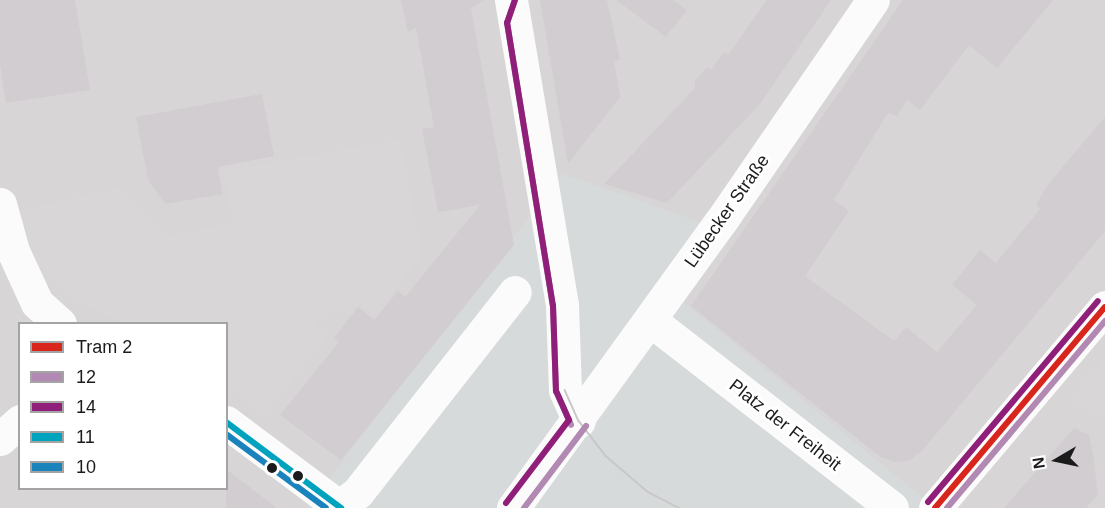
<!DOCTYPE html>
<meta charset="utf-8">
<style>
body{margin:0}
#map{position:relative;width:1105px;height:508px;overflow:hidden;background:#e9e4e7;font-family:Helvetica,sans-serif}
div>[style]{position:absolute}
.residential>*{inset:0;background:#d8d5d7}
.parking>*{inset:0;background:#d8d6d7}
.plaza>*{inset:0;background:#d7dada}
.building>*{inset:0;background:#d2cdd0}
.minor>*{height:33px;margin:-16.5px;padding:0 16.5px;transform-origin:16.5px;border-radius:16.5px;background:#fcfbfb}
.tram>*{height:1.5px;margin:-0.75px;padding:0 0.75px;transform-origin:0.75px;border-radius:0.75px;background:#c9c8c8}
.bus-1>*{height:6px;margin:-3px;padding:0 3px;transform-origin:3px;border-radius:3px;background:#b289b2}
.bus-2>*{height:6px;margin:-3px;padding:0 3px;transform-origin:3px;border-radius:3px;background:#8f1f78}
.bus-3>*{height:6px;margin:-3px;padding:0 3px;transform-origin:3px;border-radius:3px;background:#00a3be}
.bus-4>*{height:6px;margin:-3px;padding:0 3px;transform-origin:3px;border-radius:3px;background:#1b83bc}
.tram-1>*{height:6px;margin:-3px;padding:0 3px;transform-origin:3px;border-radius:3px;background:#d9261c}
.dots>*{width:16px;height:16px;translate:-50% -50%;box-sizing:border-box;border:3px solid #fff;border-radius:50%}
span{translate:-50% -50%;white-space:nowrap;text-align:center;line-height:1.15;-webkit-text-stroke:6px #fff;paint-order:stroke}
.street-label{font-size:18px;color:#1b1b1b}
.legend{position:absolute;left:18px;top:322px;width:210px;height:168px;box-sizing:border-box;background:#fff;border:2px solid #a4a4a4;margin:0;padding:8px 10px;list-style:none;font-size:18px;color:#1b1b1b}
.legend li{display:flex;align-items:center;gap:12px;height:30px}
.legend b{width:30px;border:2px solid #a4a4a4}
.north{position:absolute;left:1027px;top:430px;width:60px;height:60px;-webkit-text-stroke:4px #fff;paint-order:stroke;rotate:261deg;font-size:16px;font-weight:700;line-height:24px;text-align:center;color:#1b1b1b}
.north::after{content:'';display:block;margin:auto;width:21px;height:27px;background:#1b1b1b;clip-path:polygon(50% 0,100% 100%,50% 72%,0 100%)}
</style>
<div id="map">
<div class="residential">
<div style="clip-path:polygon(evenodd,0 0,1105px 0,1105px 508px,0 508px,0 0,20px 324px,226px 324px,226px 488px,20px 488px,20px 324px)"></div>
</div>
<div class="parking">
<div style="clip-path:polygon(400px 140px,423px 256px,372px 315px,359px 304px,348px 316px,334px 306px,313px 326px,327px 336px,263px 416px,227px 384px,226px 324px,127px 323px,83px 305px,45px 272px,34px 256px,20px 210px,119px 188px,166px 236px,232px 224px,224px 170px)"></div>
<div style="clip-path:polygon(1105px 358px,1105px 417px,1070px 399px)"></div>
</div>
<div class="plaza">
<div style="clip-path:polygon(562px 174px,723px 230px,678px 298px,935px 508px,307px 508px)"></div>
</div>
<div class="building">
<div style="clip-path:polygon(0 0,75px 0,90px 90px,6px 103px,0 64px)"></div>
<div style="clip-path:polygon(401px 0,484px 0,471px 8px,514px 245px,341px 460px,280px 415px,339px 342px,334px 338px,358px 307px,374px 320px,398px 291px,405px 297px,480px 205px,438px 212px,422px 129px,434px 127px,416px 28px,408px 32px)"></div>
<div style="clip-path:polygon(540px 0,607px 0,620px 60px,614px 61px,620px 97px,568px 164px)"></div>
<div style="clip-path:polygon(616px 0,673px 0,687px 10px,666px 37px)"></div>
<div style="clip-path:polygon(767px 0,831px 0,760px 104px,667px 203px,604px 184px,695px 88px,695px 81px,707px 67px,711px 70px,724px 52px,728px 55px)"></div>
<div style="clip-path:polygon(903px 0,1053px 0,997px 68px,969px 45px,920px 110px,907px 100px,897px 116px,888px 113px,834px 200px,849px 211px,805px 276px,894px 341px,906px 327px,937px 352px,977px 305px,952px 285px,980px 250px,996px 263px,1041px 208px,1036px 205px,1049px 183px,1105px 117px,1105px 231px,922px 451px,908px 461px,894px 462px,879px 456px,691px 306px)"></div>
<div style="clip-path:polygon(262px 94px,274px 156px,218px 167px,222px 194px,165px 204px,148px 180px,136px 117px)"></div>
<div style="clip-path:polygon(1074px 428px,1089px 435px,1093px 454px,1098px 495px,1086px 508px,1004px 508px)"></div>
<div style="clip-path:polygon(226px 469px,277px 508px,226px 508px)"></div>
</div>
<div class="minor">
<div style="left:511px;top:0;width:309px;rotate:80.5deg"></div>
<div style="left:562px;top:305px;width:85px;rotate:88deg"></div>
<div style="left:565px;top:390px;width:34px;rotate:66deg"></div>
<div style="left:0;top:204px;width:49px;rotate:74.5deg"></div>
<div style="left:13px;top:251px;width:57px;rotate:65.2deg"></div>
<div style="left:37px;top:303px;width:31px;rotate:42deg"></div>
<div style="left:650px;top:320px;width:306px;rotate:37.8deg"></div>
<div style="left:226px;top:422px;width:144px;rotate:36.8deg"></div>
<div style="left:0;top:439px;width:27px;rotate:-42deg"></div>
<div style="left:339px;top:507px;width:24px;rotate:-38deg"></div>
<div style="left:358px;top:492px;width:254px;rotate:-51.9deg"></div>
<div style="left:513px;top:508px;width:354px;rotate:-54.1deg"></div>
<div style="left:721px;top:221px;width:268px;rotate:-55.5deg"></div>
<div style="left:935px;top:508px;width:263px;rotate:-49.8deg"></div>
</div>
<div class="tram">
<div style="left:565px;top:390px;width:34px;rotate:66deg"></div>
<div style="left:579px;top:421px;width:44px;rotate:52.4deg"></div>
<div style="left:606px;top:456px;width:55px;rotate:40.6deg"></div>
<div style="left:648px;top:492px;width:35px;rotate:27deg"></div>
</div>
<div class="bus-1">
<div style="left:515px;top:0;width:24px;rotate:109deg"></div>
<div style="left:507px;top:23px;width:287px;rotate:80.8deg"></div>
<div style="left:553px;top:306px;width:85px;rotate:88deg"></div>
<div style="left:556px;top:391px;width:37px;rotate:66deg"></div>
<div style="left:524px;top:508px;width:103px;rotate:-52.9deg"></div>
<div style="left:947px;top:508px;width:245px;rotate:-49.8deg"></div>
</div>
<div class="bus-2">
<div style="left:928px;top:502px;width:263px;rotate:-49.8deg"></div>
<div style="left:506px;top:503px;width:104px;rotate:-52.8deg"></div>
<div style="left:569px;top:420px;width:32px;rotate:-114deg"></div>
<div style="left:556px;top:391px;width:85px;rotate:-92deg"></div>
<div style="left:553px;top:306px;width:287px;rotate:-99.2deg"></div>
<div style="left:507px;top:23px;width:24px;rotate:-71deg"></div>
</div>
<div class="bus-3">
<div style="left:226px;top:422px;width:144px;rotate:36.8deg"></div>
</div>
<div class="bus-4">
<div style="left:226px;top:434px;width:124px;rotate:36.5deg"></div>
</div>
<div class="tram-1">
<div style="left:935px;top:508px;width:263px;rotate:-49.8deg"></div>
</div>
<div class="dots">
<div style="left:272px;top:468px;background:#1b1b1b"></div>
<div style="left:298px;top:476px;background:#1b1b1b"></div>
</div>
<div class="street-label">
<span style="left:727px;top:211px;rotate:-55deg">Lübecker Straße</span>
<span style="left:785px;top:425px;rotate:38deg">Platz der Freiheit</span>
</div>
<ul class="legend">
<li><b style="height:8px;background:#d9261c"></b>Tram 2</li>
<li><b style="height:8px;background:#b289b2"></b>12</li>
<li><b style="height:8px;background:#8f1f78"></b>14</li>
<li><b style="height:8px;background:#00a3be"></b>11</li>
<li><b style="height:8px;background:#1b83bc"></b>10</li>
</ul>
<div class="north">N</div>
</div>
